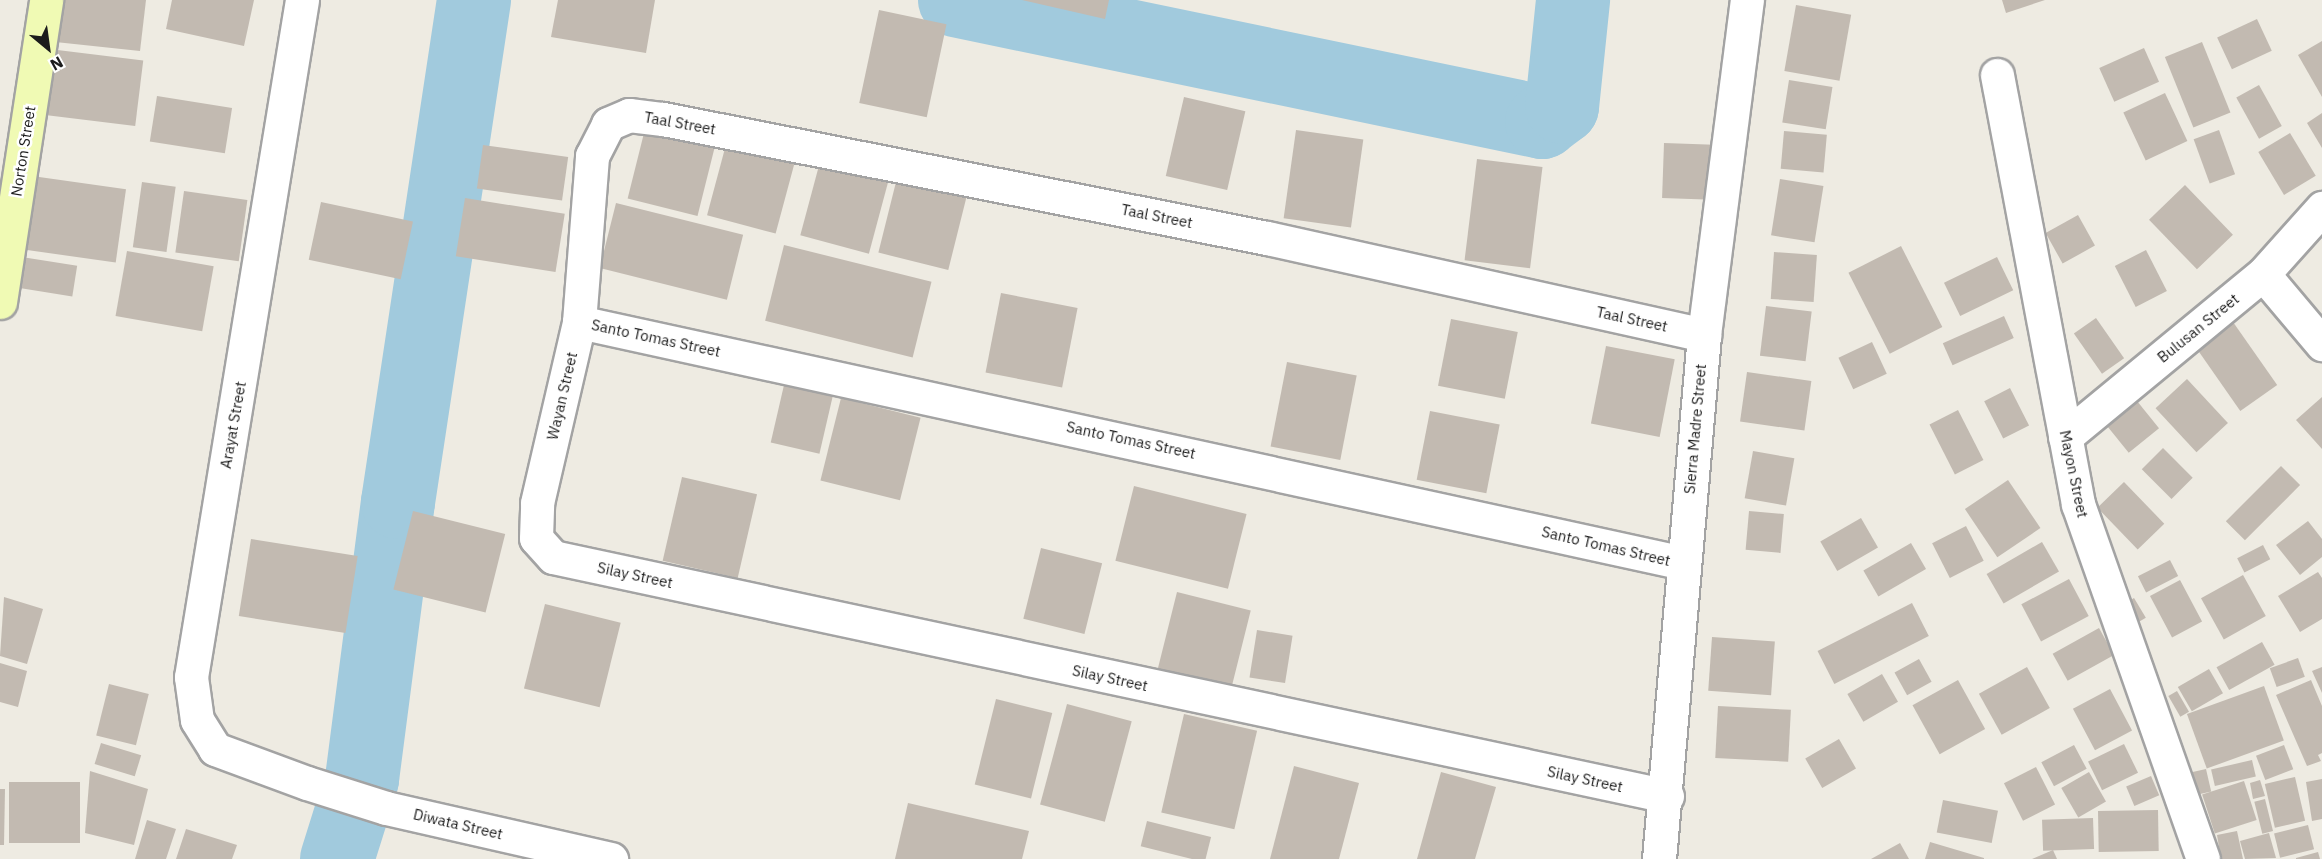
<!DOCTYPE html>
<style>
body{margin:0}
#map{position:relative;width:2322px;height:859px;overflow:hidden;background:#eeebe2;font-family:"IBM Plex Sans",sans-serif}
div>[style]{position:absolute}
.river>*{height:74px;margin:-37px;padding:0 37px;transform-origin:37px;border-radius:37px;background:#a1cadd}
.building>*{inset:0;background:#c2bab1;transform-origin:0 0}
.roads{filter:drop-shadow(2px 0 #a3a3a3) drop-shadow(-2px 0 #a3a3a3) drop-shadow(0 2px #a3a3a3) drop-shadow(0 -2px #a3a3a3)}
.street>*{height:33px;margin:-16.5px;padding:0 16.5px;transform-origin:16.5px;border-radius:16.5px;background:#fff}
.secondary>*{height:33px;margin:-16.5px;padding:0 16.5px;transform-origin:16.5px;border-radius:16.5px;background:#f0fab4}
span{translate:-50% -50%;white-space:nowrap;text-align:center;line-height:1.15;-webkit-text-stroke:5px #fff;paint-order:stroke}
.street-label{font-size:15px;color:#1c1c1c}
.north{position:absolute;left:18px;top:18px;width:60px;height:60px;-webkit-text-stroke:4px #fff;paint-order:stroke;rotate:151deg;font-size:16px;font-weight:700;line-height:24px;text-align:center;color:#1c1c1c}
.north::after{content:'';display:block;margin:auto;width:21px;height:27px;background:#1c1c1c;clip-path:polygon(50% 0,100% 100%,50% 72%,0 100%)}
</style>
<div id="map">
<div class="river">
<div style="left:955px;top:0;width:600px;rotate:11.74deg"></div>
<div style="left:1542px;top:122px;width:25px;rotate:-37deg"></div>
<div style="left:1562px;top:107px;width:108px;rotate:-84.1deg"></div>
<div style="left:337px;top:859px;width:84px;rotate:-72.6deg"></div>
<div style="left:362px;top:779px;width:279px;rotate:-82.6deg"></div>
<div style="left:398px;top:502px;width:508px;rotate:-81.39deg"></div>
</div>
<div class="building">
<div style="clip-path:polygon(50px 0,146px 0,140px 51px,46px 41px)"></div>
<div style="clip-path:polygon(172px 0,254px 0,244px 46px,166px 29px)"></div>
<div style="clip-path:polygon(558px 0,655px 0,646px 53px,551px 37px)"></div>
<div style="clip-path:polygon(1022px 0,1109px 0,1105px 19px)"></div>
<div style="clip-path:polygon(2002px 0,2045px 0,2006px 13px)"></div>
<div style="left:1796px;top:5px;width:56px;height:67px;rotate:10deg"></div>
<div style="left:879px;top:10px;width:69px;height:95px;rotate:12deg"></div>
<div style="left:2257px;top:19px;width:35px;height:44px;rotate:65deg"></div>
<div style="clip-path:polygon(2322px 41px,2322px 97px,2298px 55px)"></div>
<div style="left:2202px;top:42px;width:76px;height:40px;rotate:68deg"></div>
<div style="left:41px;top:48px;width:103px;height:66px;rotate:7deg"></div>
<div style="left:2144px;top:48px;width:37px;height:49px;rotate:66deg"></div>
<div style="left:1789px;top:80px;width:44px;height:43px;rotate:9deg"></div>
<div style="left:2259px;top:85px;width:47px;height:26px;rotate:61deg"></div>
<div style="left:2165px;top:93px;width:53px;height:46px;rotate:65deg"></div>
<div style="left:157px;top:96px;width:76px;height:46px;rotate:9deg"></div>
<div style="left:1184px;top:97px;width:63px;height:81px;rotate:13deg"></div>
<div style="clip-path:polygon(2322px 113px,2322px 148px,2307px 123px)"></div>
<div style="left:647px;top:121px;width:72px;height:80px;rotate:14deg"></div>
<div style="left:1296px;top:130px;width:68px;height:89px;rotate:8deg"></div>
<div style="left:2219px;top:130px;width:47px;height:27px;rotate:70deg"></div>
<div style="left:1784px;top:131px;width:43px;height:38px;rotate:5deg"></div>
<div style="left:2290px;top:133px;width:50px;height:37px;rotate:59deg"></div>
<div style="left:728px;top:137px;width:71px;height:81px;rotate:15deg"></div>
<div style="left:1664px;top:143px;width:50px;height:55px;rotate:2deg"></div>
<div style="left:483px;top:145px;width:86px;height:44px;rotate:8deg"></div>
<div style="left:821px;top:158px;width:71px;height:80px;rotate:15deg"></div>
<div style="left:1477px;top:159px;width:66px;height:102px;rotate:7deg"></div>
<div style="left:898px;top:174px;width:72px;height:81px;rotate:14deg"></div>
<div style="left:25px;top:175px;width:102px;height:74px;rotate:8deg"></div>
<div style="left:1780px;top:179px;width:44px;height:57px;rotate:9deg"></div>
<div style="left:142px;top:182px;width:34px;height:66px;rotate:8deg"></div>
<div style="left:2185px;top:185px;width:69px;height:50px;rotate:46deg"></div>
<div style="left:184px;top:191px;width:64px;height:62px;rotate:8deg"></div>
<div style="left:465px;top:198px;width:101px;height:59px;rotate:9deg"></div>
<div style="left:321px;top:202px;width:94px;height:59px;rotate:12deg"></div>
<div style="left:616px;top:203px;width:131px;height:67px;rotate:14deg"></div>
<div style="left:2078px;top:215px;width:35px;height:37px;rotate:61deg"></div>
<div style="left:784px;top:245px;width:152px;height:78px;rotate:14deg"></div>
<div style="left:1901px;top:246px;width:91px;height:59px;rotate:63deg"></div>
<div style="left:2146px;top:250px;width:46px;height:35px;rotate:63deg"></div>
<div style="left:127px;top:251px;width:88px;height:66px;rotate:10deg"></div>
<div style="left:1774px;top:252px;width:43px;height:47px;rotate:4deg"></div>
<div style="left:9px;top:255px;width:69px;height:31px;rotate:9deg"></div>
<div style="left:1997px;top:257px;width:37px;height:59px;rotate:64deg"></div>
<div style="left:1001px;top:293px;width:78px;height:81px;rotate:11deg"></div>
<div style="left:1766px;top:306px;width:46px;height:50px;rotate:7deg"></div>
<div style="left:2004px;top:316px;width:24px;height:67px;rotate:66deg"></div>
<div style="left:2096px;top:318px;width:49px;height:27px;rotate:55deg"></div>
<div style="left:1451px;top:319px;width:68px;height:68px;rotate:11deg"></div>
<div style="left:2233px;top:322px;width:77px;height:45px;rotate:55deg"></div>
<div style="left:1872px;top:342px;width:35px;height:37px;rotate:65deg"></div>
<div style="left:1606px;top:346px;width:70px;height:79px;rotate:11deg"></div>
<div style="left:1287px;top:362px;width:71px;height:86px;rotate:11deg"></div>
<div style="left:1747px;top:372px;width:65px;height:50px;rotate:8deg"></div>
<div style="left:2187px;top:379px;width:60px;height:43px;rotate:47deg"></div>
<div style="left:784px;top:385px;width:50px;height:59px;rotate:13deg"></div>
<div style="left:2010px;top:388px;width:42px;height:29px;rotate:63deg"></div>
<div style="clip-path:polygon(2322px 397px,2322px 449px,2296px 420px)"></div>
<div style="left:841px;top:398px;width:82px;height:85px;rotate:14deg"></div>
<div style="left:2137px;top:401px;width:35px;height:39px;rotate:51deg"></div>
<div style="left:1958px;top:410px;width:56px;height:32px;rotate:63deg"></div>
<div style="left:1430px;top:411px;width:71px;height:70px;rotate:11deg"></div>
<div style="left:2163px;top:448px;width:42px;height:30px;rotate:45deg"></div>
<div style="left:1753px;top:451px;width:42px;height:48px;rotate:10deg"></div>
<div style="left:2281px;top:466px;width:27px;height:78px;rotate:45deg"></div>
<div style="left:682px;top:477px;width:77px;height:86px;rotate:13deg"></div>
<div style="left:2008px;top:480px;width:58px;height:52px;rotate:56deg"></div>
<div style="left:2124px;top:482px;width:58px;height:37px;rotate:46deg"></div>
<div style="left:1134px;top:486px;width:116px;height:77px;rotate:14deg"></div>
<div style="left:413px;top:511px;width:95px;height:81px;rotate:14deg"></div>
<div style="left:1749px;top:511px;width:35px;height:39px;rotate:5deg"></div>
<div style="left:1861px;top:518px;width:34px;height:47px;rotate:60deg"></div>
<div style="clip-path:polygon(2308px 521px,2322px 539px,2322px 557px,2300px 575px,2276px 545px)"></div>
<div style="left:1966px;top:526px;width:39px;height:38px;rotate:63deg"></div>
<div style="left:251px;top:539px;width:108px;height:78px;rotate:9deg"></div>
<div style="left:2042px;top:542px;width:34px;height:64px;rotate:60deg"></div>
<div style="left:1911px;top:543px;width:30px;height:55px;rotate:60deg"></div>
<div style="left:2263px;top:545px;width:16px;height:29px;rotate:63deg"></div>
<div style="left:1041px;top:548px;width:63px;height:73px;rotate:14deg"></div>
<div style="left:2170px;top:560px;width:18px;height:36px;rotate:63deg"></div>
<div style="clip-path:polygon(2318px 572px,2322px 578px,2322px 619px,2300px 632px,2278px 596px)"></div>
<div style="left:2243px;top:575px;width:47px;height:48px;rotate:61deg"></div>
<div style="left:2069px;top:579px;width:42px;height:54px;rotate:62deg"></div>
<div style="left:2180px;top:580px;width:47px;height:34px;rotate:62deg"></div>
<div style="left:1177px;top:592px;width:76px;height:80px;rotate:14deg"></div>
<div style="clip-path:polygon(4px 597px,43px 609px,27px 664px,0 656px)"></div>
<div style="left:2134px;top:598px;width:23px;height:9px;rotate:59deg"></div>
<div style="left:1912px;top:603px;width:37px;height:106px;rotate:63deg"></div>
<div style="left:545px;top:604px;width:78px;height:87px;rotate:14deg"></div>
<div style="left:2099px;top:628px;width:31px;height:53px;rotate:61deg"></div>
<div style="left:1257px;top:630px;width:36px;height:48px;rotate:9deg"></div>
<div style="left:1712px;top:637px;width:63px;height:54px;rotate:4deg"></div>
<div style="left:2262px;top:642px;width:26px;height:52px;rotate:61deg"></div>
<div style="left:2298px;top:658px;width:20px;height:30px;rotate:70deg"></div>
<div style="left:1919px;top:659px;width:26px;height:28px;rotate:61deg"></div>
<div style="clip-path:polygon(0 663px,27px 671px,18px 707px,0 702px)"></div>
<div style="left:2027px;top:667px;width:47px;height:55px;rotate:61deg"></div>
<div style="clip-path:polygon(2322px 667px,2322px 693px,2312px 671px)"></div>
<div style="left:2209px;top:669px;width:28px;height:36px;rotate:60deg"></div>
<div style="left:1882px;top:674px;width:32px;height:40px;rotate:60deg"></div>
<div style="left:1958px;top:680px;width:56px;height:52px;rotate:61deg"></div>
<div style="clip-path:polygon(2311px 680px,2322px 706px,2322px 753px,2318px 755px,2321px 761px,2307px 766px,2276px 695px)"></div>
<div style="left:109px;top:684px;width:41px;height:53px;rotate:14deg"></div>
<div style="left:2264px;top:686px;width:58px;height:82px;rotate:70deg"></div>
<div style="left:2110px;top:689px;width:47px;height:42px;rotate:62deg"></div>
<div style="left:2177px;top:691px;width:24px;height:10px;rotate:60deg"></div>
<div style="left:996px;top:699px;width:58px;height:88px;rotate:14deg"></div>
<div style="left:1067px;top:704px;width:67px;height:104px;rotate:15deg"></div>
<div style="left:1718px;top:706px;width:73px;height:52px;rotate:3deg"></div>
<div style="left:1184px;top:714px;width:75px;height:101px;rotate:13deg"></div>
<div style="left:1839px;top:739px;width:34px;height:39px;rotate:60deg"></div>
<div style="left:101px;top:743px;width:42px;height:22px;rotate:17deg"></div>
<div style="left:2124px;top:744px;width:32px;height:40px;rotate:64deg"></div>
<div style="left:2074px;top:745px;width:27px;height:37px;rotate:62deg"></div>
<div style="left:2284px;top:745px;width:26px;height:30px;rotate:69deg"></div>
<div style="left:2252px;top:760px;width:17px;height:42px;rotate:77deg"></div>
<div style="clip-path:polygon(1294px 766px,1359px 783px,1339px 859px,1270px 859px)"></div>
<div style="left:2036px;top:767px;width:42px;height:36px;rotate:63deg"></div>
<div style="left:2206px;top:769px;width:23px;height:16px;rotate:77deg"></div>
<div style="clip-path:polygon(90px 771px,148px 789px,134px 845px,85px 833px)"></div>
<div style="clip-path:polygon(1441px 772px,1496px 787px,1475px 859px,1417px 859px)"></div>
<div style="left:2089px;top:772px;width:34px;height:32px;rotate:60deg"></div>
<div style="left:2151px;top:776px;width:21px;height:27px;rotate:67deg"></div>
<div style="left:2295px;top:777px;width:45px;height:31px;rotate:77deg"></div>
<div style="clip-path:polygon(2322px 779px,2322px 819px,2312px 821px,2306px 782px)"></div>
<div style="clip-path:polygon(2260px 780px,2265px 796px,2253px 799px,2250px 783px)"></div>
<div style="left:2244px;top:781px;width:41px;height:44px;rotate:72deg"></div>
<div style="left:9px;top:782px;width:71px;height:61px"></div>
<div style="clip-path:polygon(0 789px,5px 789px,4px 845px,0 845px)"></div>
<div style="left:2265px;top:799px;width:33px;height:11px;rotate:76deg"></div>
<div style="left:1943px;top:800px;width:56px;height:33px;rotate:11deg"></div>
<div style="clip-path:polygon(908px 803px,1029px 831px,1022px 859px,895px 859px)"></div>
<div style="left:2158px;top:810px;width:41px;height:60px;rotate:89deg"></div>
<div style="left:2093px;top:818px;width:31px;height:51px;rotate:88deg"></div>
<div style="clip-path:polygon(147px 820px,176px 829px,166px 859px,135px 859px)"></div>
<div style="left:1147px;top:821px;width:66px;height:26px;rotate:14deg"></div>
<div style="left:2308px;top:825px;width:25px;height:35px;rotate:76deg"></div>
<div style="clip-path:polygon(186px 829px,237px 845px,232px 859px,176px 859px)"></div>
<div style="clip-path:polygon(2237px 831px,2243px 859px,2221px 859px,2217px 835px)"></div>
<div style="clip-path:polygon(2269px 833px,2276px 858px,2245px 859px,2240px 841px)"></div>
<div style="clip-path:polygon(1930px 842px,1984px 858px,1984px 859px,1925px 859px)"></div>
<div style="clip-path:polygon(1900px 843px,1909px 859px,1871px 859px)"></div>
<div style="clip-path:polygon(2053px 850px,2057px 859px,2032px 859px)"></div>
<div style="clip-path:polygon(2318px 852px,2320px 859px,2296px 859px,2296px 858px)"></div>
</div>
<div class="roads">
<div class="street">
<div style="left:302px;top:0;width:686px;rotate:99.31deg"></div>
<div style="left:191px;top:677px;width:43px;rotate:82.1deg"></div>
<div style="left:197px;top:720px;width:34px;rotate:58deg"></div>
<div style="left:215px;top:749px;width:98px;rotate:20.3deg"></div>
<div style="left:307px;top:783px;width:83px;rotate:17.6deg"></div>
<div style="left:386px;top:808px;width:231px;rotate:12.8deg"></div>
<div style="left:1997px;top:75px;width:437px;rotate:79.3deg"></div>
<div style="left:2078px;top:504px;width:376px;rotate:70.6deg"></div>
<div style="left:2263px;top:274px;width:92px;rotate:49.9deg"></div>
<div style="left:579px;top:322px;width:1130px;rotate:12.31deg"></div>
<div style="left:2065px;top:437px;width:256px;rotate:-39.5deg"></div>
<div style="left:2263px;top:274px;width:89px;rotate:-48.2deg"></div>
<div style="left:1667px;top:796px;width:1139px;rotate:-167.89deg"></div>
<div style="left:553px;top:557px;width:25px;rotate:-132deg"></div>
<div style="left:536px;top:538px;width:35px;rotate:-88deg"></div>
<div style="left:537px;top:503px;width:186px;rotate:-76.9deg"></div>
<div style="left:579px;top:322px;width:167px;rotate:-85.5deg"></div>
<div style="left:592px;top:156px;width:36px;rotate:-63deg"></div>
<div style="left:608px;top:124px;width:23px;rotate:-23deg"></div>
<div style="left:629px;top:115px;width:34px;rotate:7deg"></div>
<div style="left:663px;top:119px;width:616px;rotate:11.15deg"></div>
<div style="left:1267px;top:238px;width:448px;rotate:12.5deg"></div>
<div style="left:1659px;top:859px;width:526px;rotate:-85.09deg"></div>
<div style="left:1704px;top:335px;width:338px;rotate:-82.7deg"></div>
</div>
<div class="secondary">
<div style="left:0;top:302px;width:305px;rotate:-81.3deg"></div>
</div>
</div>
<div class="street-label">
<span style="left:680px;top:123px;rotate:10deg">Taal Street</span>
<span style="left:23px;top:151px;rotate:-81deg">Norton Street</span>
<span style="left:1157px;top:216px;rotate:11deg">Taal Street</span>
<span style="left:1632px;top:319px;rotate:12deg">Taal Street</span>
<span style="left:2198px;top:328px;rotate:-39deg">Bulusan Street</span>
<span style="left:656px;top:338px;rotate:12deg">Santo Tomas Street</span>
<span style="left:562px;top:396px;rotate:-77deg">Wayan Street</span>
<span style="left:233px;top:425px;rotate:-80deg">Arayat Street</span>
<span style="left:1695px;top:429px;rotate:-85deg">Sierra Madre Street</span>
<span style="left:1131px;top:440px;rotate:12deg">Santo Tomas Street</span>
<span style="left:2074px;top:474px;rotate:78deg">Mayon Street</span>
<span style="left:1606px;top:546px;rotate:13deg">Santo Tomas Street</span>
<span style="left:635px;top:575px;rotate:12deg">Silay Street</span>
<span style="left:1110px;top:678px;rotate:12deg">Silay Street</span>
<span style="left:1585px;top:779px;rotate:12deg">Silay Street</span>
<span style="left:458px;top:824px;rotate:13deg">Diwata Street</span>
</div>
<div class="north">N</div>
</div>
